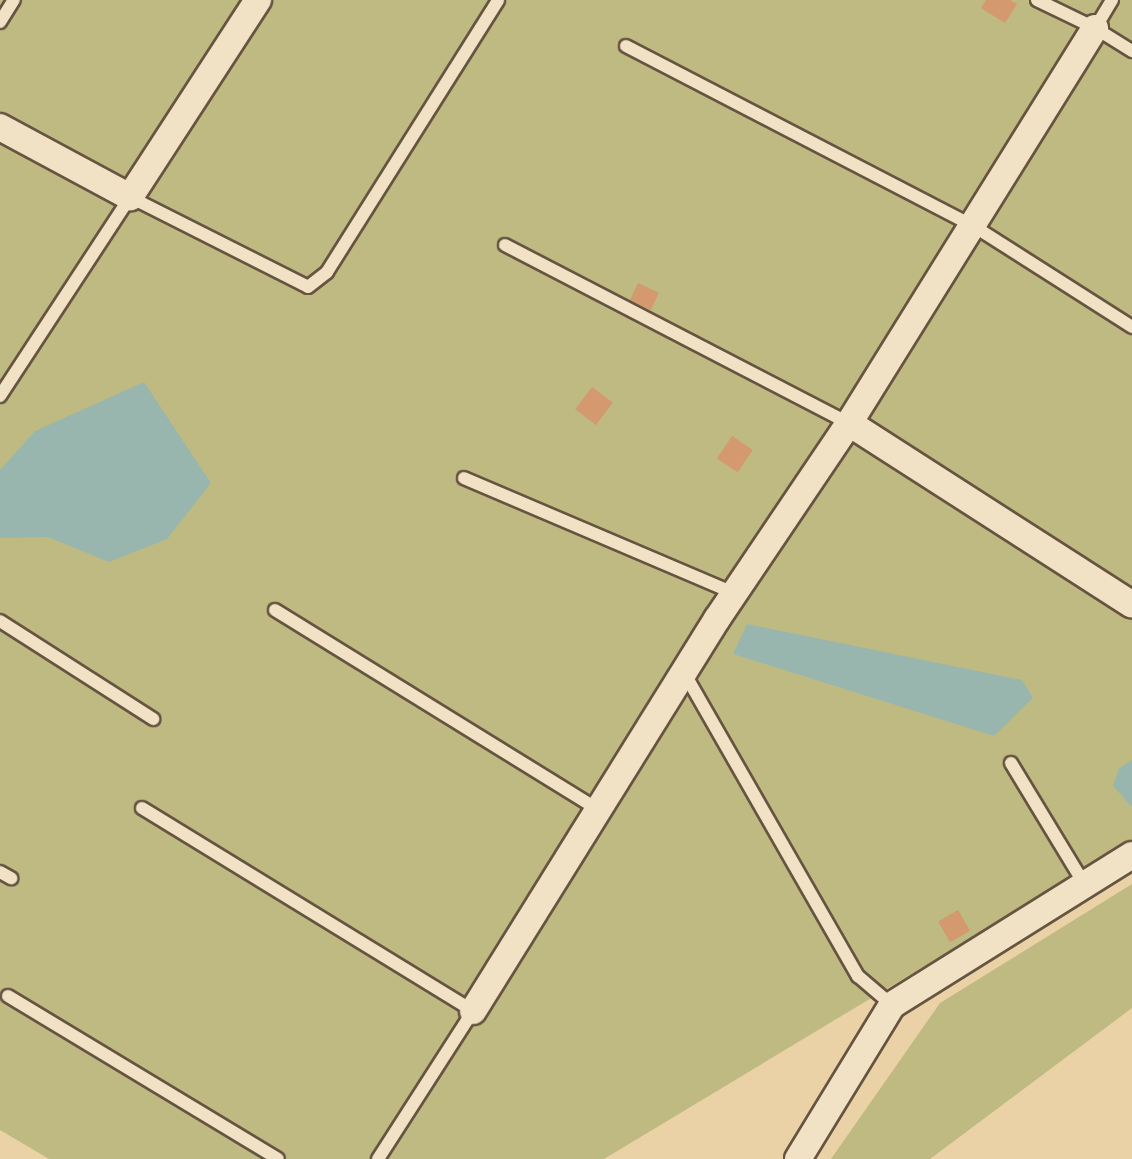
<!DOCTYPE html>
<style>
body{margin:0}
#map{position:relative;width:1132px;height:1159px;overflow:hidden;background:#ebd2a6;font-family:Vollkorn,serif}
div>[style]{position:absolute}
.green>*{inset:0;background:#beba82}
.water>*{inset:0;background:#99b6ae}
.building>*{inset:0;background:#d4996e;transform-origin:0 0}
.roads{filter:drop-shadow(2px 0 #665441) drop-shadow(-2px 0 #665441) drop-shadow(0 2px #665441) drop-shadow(0 -2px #665441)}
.lane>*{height:12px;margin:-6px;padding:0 6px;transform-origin:6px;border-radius:6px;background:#f2e2c5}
.street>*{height:26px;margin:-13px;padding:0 13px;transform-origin:13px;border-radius:13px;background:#f2e2c5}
span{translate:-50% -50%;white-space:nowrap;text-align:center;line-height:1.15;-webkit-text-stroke:6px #f2e2c5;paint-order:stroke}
</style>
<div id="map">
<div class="green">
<div style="clip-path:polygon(0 0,1132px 0,1132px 841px,604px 1159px,49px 1159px,0 1130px)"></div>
<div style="clip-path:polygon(1132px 884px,1132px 1008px,930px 1159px,831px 1159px,940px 1003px)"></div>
</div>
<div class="water">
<div style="clip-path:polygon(144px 382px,211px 483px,167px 539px,109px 562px,48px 537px,0 538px,0 470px,35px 431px)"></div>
<div style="clip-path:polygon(747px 624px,1022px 680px,1033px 698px,994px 736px,733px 654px)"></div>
<div style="clip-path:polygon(1132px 760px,1132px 807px,1113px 786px,1119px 768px)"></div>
</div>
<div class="building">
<div style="clip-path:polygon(986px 0,1010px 0,1017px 4px,1005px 23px,981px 8px)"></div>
<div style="left:638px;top:283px;width:23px;height:19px;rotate:25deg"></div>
<div style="left:592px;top:387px;width:26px;height:28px;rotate:37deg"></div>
<div style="left:732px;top:436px;width:25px;height:27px;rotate:34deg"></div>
<div style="left:958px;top:910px;width:24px;height:23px;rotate:60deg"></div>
</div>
<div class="roads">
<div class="lane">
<div style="left:1037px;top:0;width:64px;rotate:25.8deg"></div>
<div style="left:1112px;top:0;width:33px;rotate:121deg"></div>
<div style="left:1095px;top:28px;width:44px;rotate:31.9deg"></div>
<div style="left:0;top:22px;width:26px;rotate:-58deg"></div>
<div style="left:626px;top:46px;width:390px;rotate:27.4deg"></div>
<div style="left:972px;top:225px;width:190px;rotate:32.5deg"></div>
<div style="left:505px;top:245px;width:387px;rotate:27.4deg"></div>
<div style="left:0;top:396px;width:238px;rotate:-56.8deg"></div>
<div style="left:130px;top:197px;width:199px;rotate:26.8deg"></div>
<div style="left:308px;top:287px;width:24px;rotate:-38deg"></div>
<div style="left:327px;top:272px;width:321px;rotate:-57.8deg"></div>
<div style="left:464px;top:478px;width:298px;rotate:23.1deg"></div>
<div style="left:275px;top:610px;width:382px;rotate:31.7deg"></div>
<div style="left:0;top:621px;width:182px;rotate:32.6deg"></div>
<div style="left:686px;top:676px;width:346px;rotate:60.2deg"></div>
<div style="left:858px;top:976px;width:45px;rotate:40.5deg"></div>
<div style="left:1011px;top:763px;width:143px;rotate:58.8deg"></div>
<div style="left:142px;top:808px;width:388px;rotate:31.5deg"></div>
<div style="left:473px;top:1011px;width:176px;rotate:122.7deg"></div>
<div style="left:0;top:872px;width:13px;rotate:29deg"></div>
<div style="left:8px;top:996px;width:315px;rotate:31.1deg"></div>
</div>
<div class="street">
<div style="left:1095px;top:28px;width:465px;rotate:121.9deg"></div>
<div style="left:849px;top:423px;width:336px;rotate:32.7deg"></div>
<div style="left:0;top:127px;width:148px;rotate:28.3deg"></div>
<div style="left:130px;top:197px;width:235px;rotate:-57deg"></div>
<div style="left:473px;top:1011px;width:462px;rotate:-58.1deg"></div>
<div style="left:717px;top:619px;width:236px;rotate:-56deg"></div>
<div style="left:798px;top:1159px;width:180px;rotate:-58.6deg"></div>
<div style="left:892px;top:1005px;width:283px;rotate:-32deg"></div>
</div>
</div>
</div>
